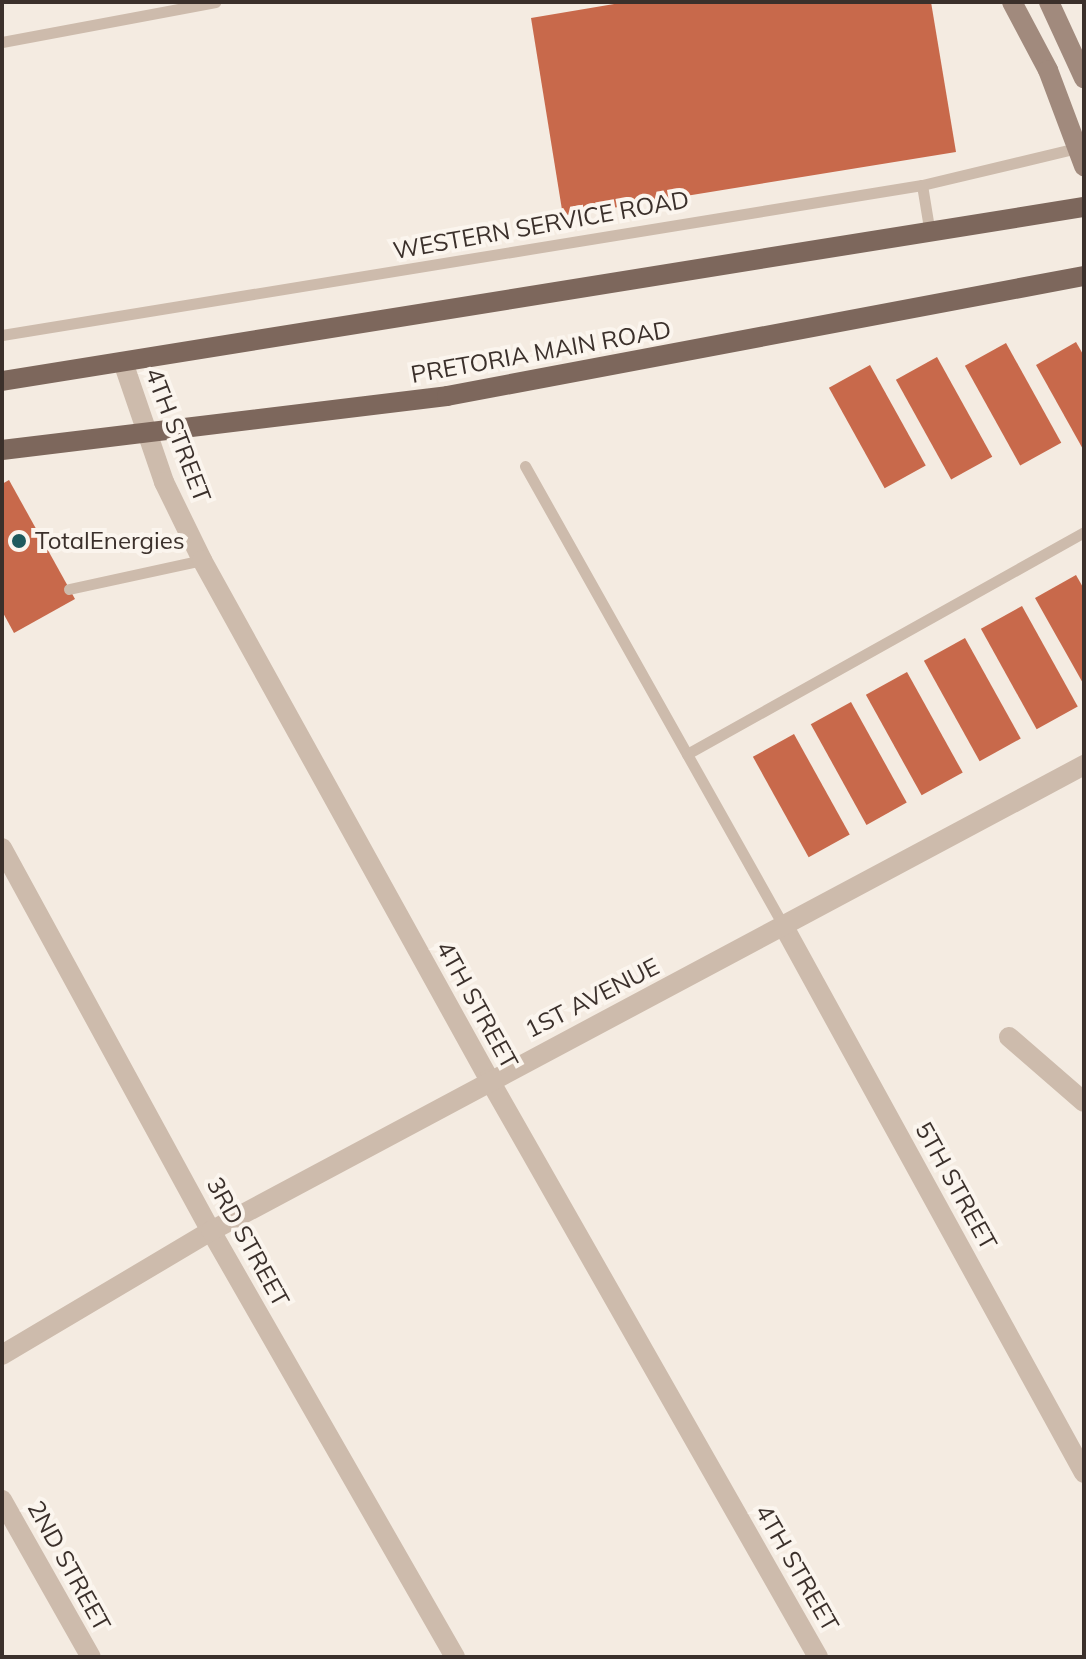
<!DOCTYPE html>
<style>
body{margin:0}
#map{position:relative;width:1086px;height:1659px;overflow:hidden;background:#f4ebe1;font-family:Mulish,sans-serif}
div>[style]{position:absolute}
.building>*{inset:0;background:#c8694b;transform-origin:0 0}
.lane>*{height:11px;margin:-5.5px;padding:0 5.5px;transform-origin:5.5px;border-radius:5.5px;background:#cdbbac}
.street>*{height:20px;margin:-10px;padding:0 10px;transform-origin:10px;border-radius:10px;background:#cdbbac}
.secondary>*{height:20px;margin:-10px;padding:0 10px;transform-origin:10px;border-radius:10px;background:#a18a7d}
.primary>*{height:20px;margin:-10px;padding:0 10px;transform-origin:10px;border-radius:10px;background:#7d675c}
.dots>*{width:22px;height:22px;translate:-50% -50%;box-sizing:border-box;border:4px solid #fbf5ee;border-radius:50%}
span{translate:-50% -50%;white-space:nowrap;text-align:center;line-height:1.15;-webkit-text-stroke:8px #fbf5ee;paint-order:stroke}
.street-label{font-size:24px;color:#3b302b}
.poi-label{font-size:24px;color:#3b302b}
.left{translate:0 -50%;text-align:left}
.frame{position:absolute;inset:0;border:4px solid #3b302b;pointer-events:none}
</style>
<div id="map">
<div class="building">
<div style="clip-path:polygon(626px 2px,931px 2px,956px 152px,563px 216px,531px 18px)"></div>
<div style="clip-path:polygon(1076px 342px,1084px 356px,1084px 451px,1036px 365px)"></div>
<div style="left:1006px;top:343px;width:114px;height:47px;rotate:61deg"></div>
<div style="left:937px;top:357px;width:114px;height:47px;rotate:61deg"></div>
<div style="left:870px;top:365px;width:115px;height:47px;rotate:61deg"></div>
<div style="clip-path:polygon(9px 480px,75px 599px,14px 633px,2px 611px,2px 484px)"></div>
<div style="clip-path:polygon(1076px 575px,1084px 589px,1084px 685px,1035px 598px)"></div>
<div style="left:1022px;top:606px;width:115px;height:47px;rotate:61deg"></div>
<div style="left:965px;top:638px;width:115px;height:47px;rotate:61deg"></div>
<div style="left:907px;top:672px;width:115px;height:47px;rotate:61deg"></div>
<div style="left:851px;top:702px;width:115px;height:46px;rotate:61deg"></div>
<div style="left:794px;top:734px;width:115px;height:47px;rotate:61deg"></div>
</div>
<div class="lane">
<div style="left:2px;top:42px;width:217px;rotate:-10.6deg"></div>
<div style="left:922px;top:185px;width:50px;rotate:80.7deg"></div>
<div style="left:2px;top:335px;width:932px;rotate:-9.26deg"></div>
<div style="left:922px;top:185px;width:163px;rotate:-13.4deg"></div>
<div style="left:525px;top:466px;width:527px;rotate:60.66deg"></div>
<div style="left:69px;top:589px;width:136px;rotate:-12.3deg"></div>
<div style="left:687px;top:754px;width:455px;rotate:-29.2deg"></div>
</div>
<div class="street">
<div style="left:123px;top:362px;width:127px;rotate:71.1deg"></div>
<div style="left:164px;top:482px;width:87px;rotate:64deg"></div>
<div style="left:202px;top:560px;width:593px;rotate:61.06deg"></div>
<div style="left:489px;top:1079px;width:665px;rotate:60.35deg"></div>
<div style="left:2px;top:848px;width:436px;rotate:61.4deg"></div>
<div style="left:211px;top:1231px;width:491px;rotate:60.2deg"></div>
<div style="left:783px;top:925px;width:625px;rotate:61.22deg"></div>
<div style="left:1009px;top:1037px;width:99px;rotate:40.9deg"></div>
<div style="left:2px;top:1355px;width:243px;rotate:-30.7deg"></div>
<div style="left:211px;top:1231px;width:990px;rotate:-28.09deg"></div>
<div style="left:2px;top:1500px;width:180px;rotate:60.5deg"></div>
</div>
<div class="secondary">
<div style="left:1012px;top:2px;width:77px;rotate:62.1deg"></div>
<div style="left:1048px;top:70px;width:103px;rotate:69.4deg"></div>
<div style="left:1049px;top:2px;width:84px;rotate:65.3deg"></div>
</div>
<div class="primary">
<div style="left:2px;top:381px;width:1096px;rotate:-9.14deg"></div>
<div style="left:2px;top:450px;width:448px;rotate:-6.9deg"></div>
<div style="left:447px;top:396px;width:648px;rotate:-10.67deg"></div>
</div>
<div class="dots">
<div style="left:19px;top:541px;background:#1f5a5e"></div>
</div>
<div class="street-label">
<span style="left:541px;top:225px;rotate:-10deg">WESTERN SERVICE ROAD</span>
<span style="left:541px;top:352px;rotate:-10deg">PRETORIA MAIN ROAD</span>
<span style="left:178px;top:435px;rotate:69deg">4TH STREET</span>
<span style="left:592px;top:998px;rotate:-27deg">1ST AVENUE</span>
<span style="left:477px;top:1005px;rotate:61deg">4TH STREET</span>
<span style="left:956px;top:1186px;rotate:61deg">5TH STREET</span>
<span style="left:248px;top:1242px;rotate:61deg">3RD STREET</span>
<span style="left:69px;top:1566px;rotate:61deg">2ND STREET</span>
<span style="left:797px;top:1568px;rotate:60deg">4TH STREET</span>
</div>
<div class="poi-label">
<span class="left" style="left:35px;top:541px">TotalEnergies</span>
</div>
<div class="frame"></div>
</div>
